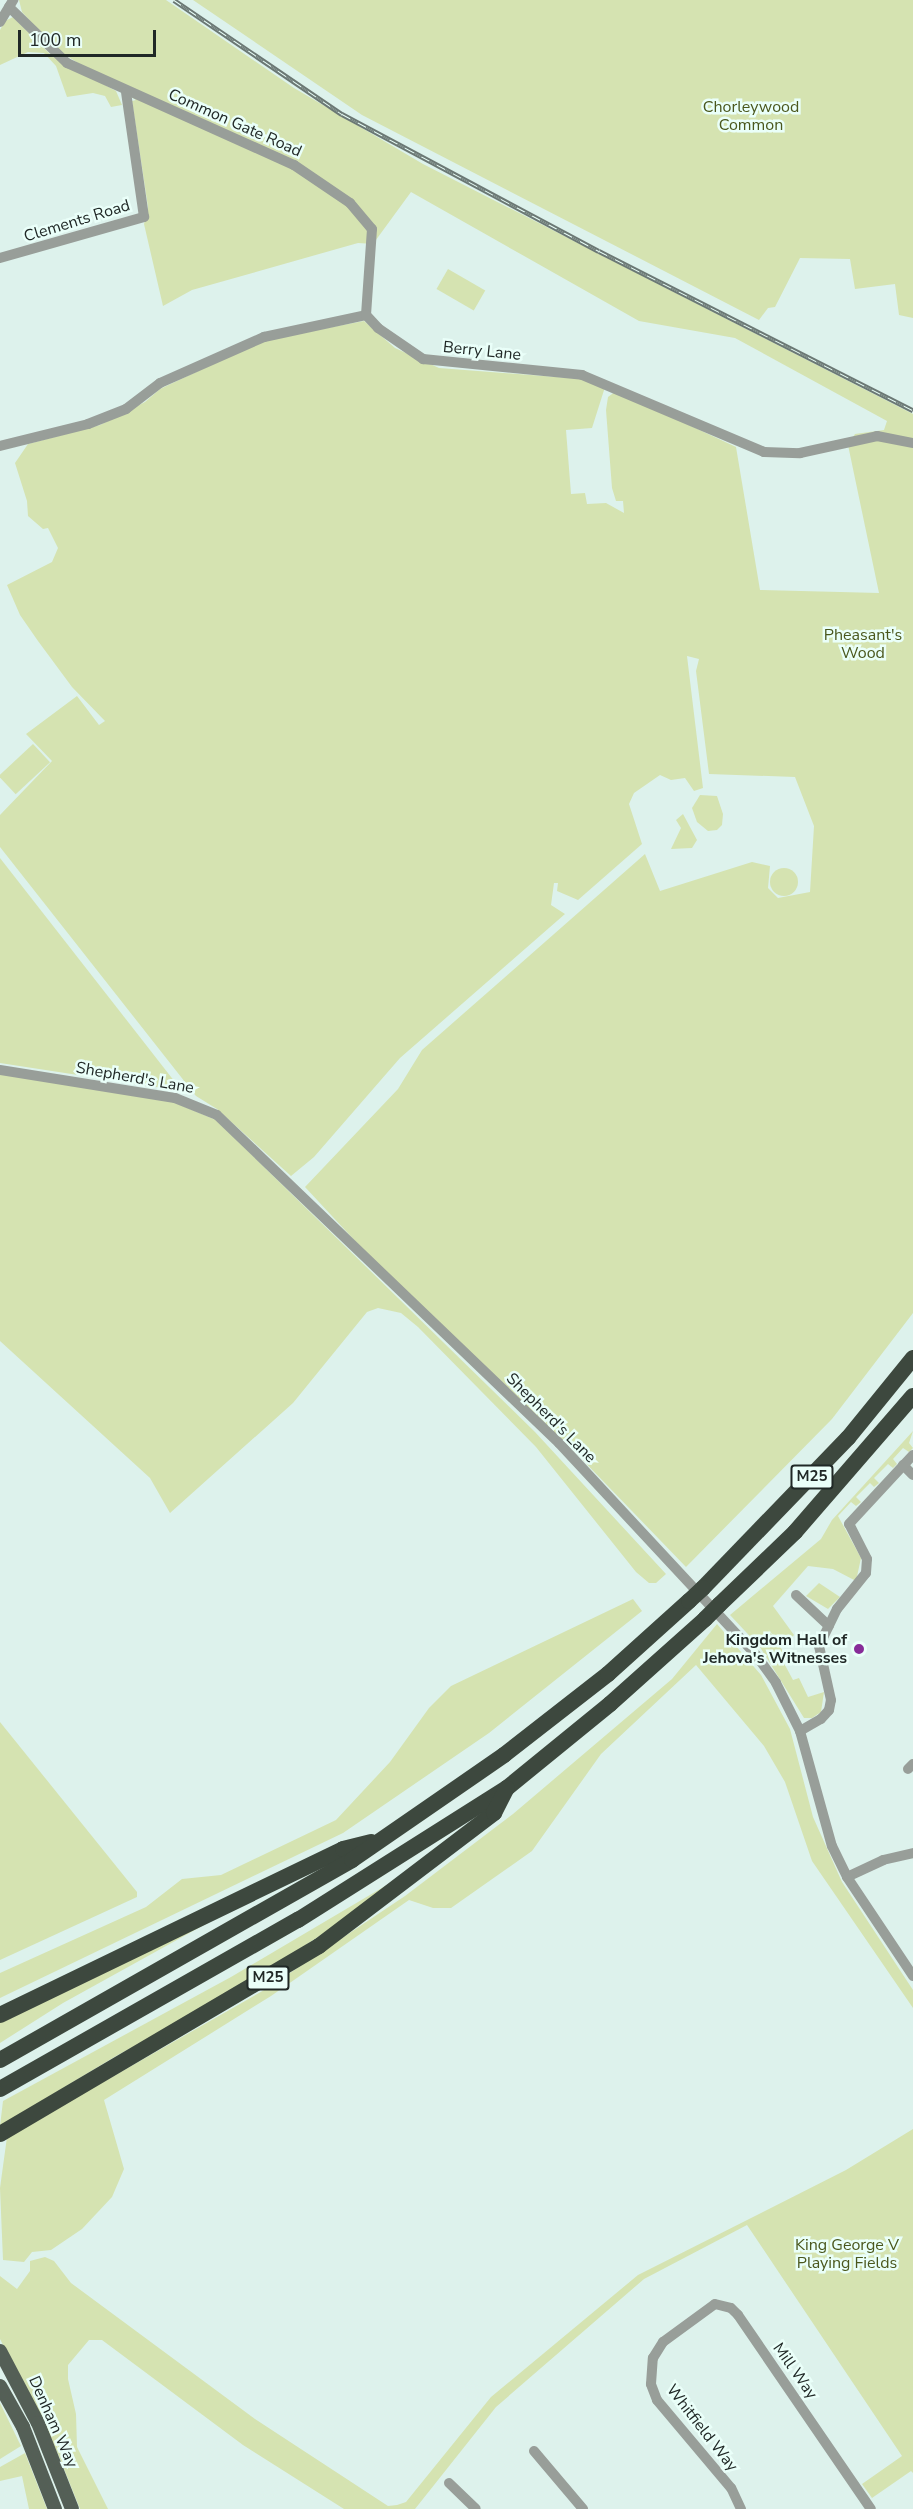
<!DOCTYPE html>
<style>
body{margin:0}
#map{position:relative;width:913px;height:2509px;overflow:hidden;background:#ddf2ec;font-family:"Nunito Sans",sans-serif}
div>[style]{position:absolute}
.green>*{inset:0;background:#d5e3b1;transform-origin:0 0}
.round{border-radius:50%}
.minor>*{height:10px;margin:-5px;padding:0 5px;transform-origin:5px;border-radius:5px;background:#989e99}
.major>*{height:14px;margin:-7px;padding:0 7px;transform-origin:7px;border-radius:7px;background:#545f56}
.highway>*{height:16px;margin:-8px;padding:0 8px;transform-origin:8px;border-radius:8px;background:#3d483e}
.rail>*{height:5px;margin-top:-2.5px;transform-origin:0;background:repeating-linear-gradient(90deg,#eafff9 0 9px,#6b7874 0 18px);box-sizing:border-box;border-block:2px solid #6b7874}
.highway-bridge>*{height:16px;margin:-8px;padding:0 8px;transform-origin:8px;border-radius:8px;background:#3d483e}
.dots>*{width:16px;height:16px;translate:-50% -50%;box-sizing:border-box;border:3px solid #eafff9;border-radius:50%}
span{translate:-50% -50%;white-space:nowrap;text-align:center;line-height:1.15;-webkit-text-stroke:5px #eafff9;paint-order:stroke}
.shield-label span{padding:2px 4px;background:#eafff9;border:2px solid;border-radius:4px;-webkit-text-stroke-width:0}
.shield-label{font-size:15px;color:#202826;font-weight:700}
.park-label{font-size:16px;color:#4a571c}
.street-label{font-size:16px;color:#202826}
.poi-label{font-size:16px;color:#202826;font-weight:700}
.right{translate:-100% -50%;text-align:right}
.scale{position:absolute;left:18px;top:30px;width:138px;height:27px;box-sizing:border-box;border:3px solid #202826;border-top:0;padding-left:8px;font-size:18px;line-height:21px;white-space:nowrap;color:#202826;-webkit-text-stroke:4px #eafff9;paint-order:stroke}
</style>
<div id="map">
<div class="green">
<div style="clip-path:polygon(19px 0,166px 0,294px 88px,423px 164px,913px 414px,913px 1313px,832px 1419px,686px 1567px,575px 1452px,385px 1273px,305px 1187px,398px 1089px,422px 1050px,645px 854px,660px 891px,752px 862px,770px 866px,768px 888px,778px 898px,810px 892px,814px 826px,795px 777px,709px 774px,696px 671px,699px 659px,687px 656px,703px 788px,694px 791px,685px 778px,671px 780px,660px 775px,634px 793px,629px 804px,642px 844px,578px 900px,557px 891px,558px 883px,554px 883px,551px 905px,565px 914px,400px 1058px,314px 1157px,291px 1176px,217px 1109px,196px 1096px,0 847px,0 815px,52px 761px,26px 734px,77px 696px,99px 725px,105px 721px,72px 687px,38px 641px,20px 615px,7px 585px,52px 562px,58px 548px,48px 528px,43px 529px,28px 516px,27px 501px,15px 463px,28px 444px,100px 425px,145px 402px,160px 389px,264px 340px,364px 321px,395px 348px,439px 368px,583px 379px,605px 387px,592px 428px,566px 430px,571px 494px,585px 493px,587px 504px,606px 503px,624px 513px,623px 501px,616px 501px,612px 488px,606px 410px,608px 397px,616px 391px,736px 447px,760px 590px,879px 593px,848px 445px,855px 434px,884px 430px,887px 421px,735px 338px,639px 321px,411px 192px,373px 244px,358px 243px,192px 290px,163px 306px,144px 224px,148px 207px,132px 101px,136px 100px,56px 49px,22px 12px)"></div>
<div style="clip-path:polygon(193px 0,913px 0,913px 318px,899px 315px,895px 284px,855px 289px,850px 259px,800px 258px,775px 307px,768px 308px,759px 320px,362px 115px)"></div>
<div style="clip-path:polygon(13px 17px,52px 56px,116px 91px,122px 105px,111px 107px,105px 96px,93px 93px,67px 97px,56px 66px,44px 53px,28px 52px,0 65px,0 30px,5px 21px)"></div>
<div style="left:448px;top:269px;width:43px;height:23px;rotate:30deg"></div>
<div style="left:33px;top:744px;width:25px;height:47px;rotate:47deg"></div>
<div style="clip-path:polygon(700px 795px,717px 796px,723px 814px,722px 825px,717px 830px,708px 831px,697px 822px,692px 808px)"></div>
<div style="clip-path:polygon(683px 814px,697px 840px,692px 848px,671px 849px,681px 828px,676px 820px)"></div>
<div style="clip-path:polygon(0 858px,182px 1091px,0 1063px)"></div>
<div class="round" style="left:770px;top:868px;width:28px;height:28px"></div>
<div style="clip-path:polygon(0 1072px,166px 1099px,216px 1120px,535px 1432px,666px 1574px,656px 1583px,649px 1583px,636px 1572px,536px 1447px,418px 1327px,401px 1313px,378px 1308px,367px 1312px,293px 1403px,170px 1513px,150px 1478px,0 1341px)"></div>
<div style="clip-path:polygon(913px 1431px,909px 1443px,913px 1448px,909px 1452px,903px 1448px,893px 1459px,897px 1464px,893px 1468px,888px 1464px,874px 1478px,879px 1483px,874px 1487px,870px 1483px,856px 1497px,861px 1502px,856px 1506px,851px 1502px,838px 1516px,861px 1558px,856px 1581px,833px 1569px,808px 1566px,773px 1606px,794px 1635px,783px 1647px,768px 1629px,783px 1651px,779px 1654px,793px 1680px,799px 1678px,808px 1697px,824px 1692px,821px 1712px,812px 1718px,804px 1718px,760px 1647px,730px 1615px,821px 1539px,832px 1520px)"></div>
<div style="clip-path:polygon(819px 1583px,840px 1597px,828px 1609px,806px 1596px)"></div>
<div style="clip-path:polygon(633px 1599px,642px 1611px,489px 1733px,343px 1833px,0 1998px,0 1973px,146px 1907px,182px 1879px,221px 1875px,336px 1820px,390px 1762px,429px 1708px,451px 1686px)"></div>
<div style="clip-path:polygon(717px 1624px,761px 1675px,790px 1729px,813px 1817px,842px 1882px,913px 1990px,913px 2008px,812px 1861px,785px 1782px,764px 1746px,696px 1665px,601px 1754px,532px 1851px,451px 1908px,433px 1908px,409px 1900px,271px 1996px,104px 2100px,124px 2169px,112px 2197px,82px 2229px,51px 2250px,32px 2252px,24px 2262px,3px 2260px,0 2188px,7px 2137px,266px 1989px,405px 1896px,513px 1814px,672px 1679px)"></div>
<div style="clip-path:polygon(0 1722px,137px 1892px,137px 1897px,0 1960px)"></div>
<div style="clip-path:polygon(402px 1876px,340px 1923px,216px 2002px,116px 2056px,0 2126px,3px 2101px,231px 1977px)"></div>
<div style="clip-path:polygon(213px 1920px,63px 2003px,0 2043px,0 2018px)"></div>
<div style="clip-path:polygon(913px 2129px,913px 2473px,911px 2471px,872px 2498px,862px 2484px,902px 2456px,747px 2225px,644px 2279px,496px 2407px,415px 2509px,344px 2509px,243px 2445px,102px 2340px,89px 2340px,68px 2365px,68px 2379px,76px 2414px,77px 2447px,108px 2509px,80px 2509px,58px 2454px,0 2339px,0 2276px,17px 2289px,30px 2271px,30px 2261px,45px 2257px,54px 2261px,71px 2283px,255px 2419px,388px 2506px,397px 2505px,406px 2502px,491px 2397px,638px 2275px,846px 2170px)"></div>
<div style="clip-path:polygon(0 2403px,21px 2446px,0 2459px)"></div>
<div style="clip-path:polygon(25px 2453px,47px 2509px,29px 2509px,22px 2476px,0 2481px,0 2467px)"></div>
</div>
<div class="minor">
<div style="left:9px;top:7px;width:81px;rotate:44deg"></div>
<div style="left:67px;top:63px;width:249px;rotate:24.2deg"></div>
<div style="left:294px;top:165px;width:68px;rotate:34.2deg"></div>
<div style="left:350px;top:203px;width:34px;rotate:50deg"></div>
<div style="left:372px;top:229px;width:86px;rotate:94deg"></div>
<div style="left:0;top:22px;width:26px;rotate:-59deg"></div>
<div style="left:0;top:258px;width:150px;rotate:-15.9deg"></div>
<div style="left:144px;top:217px;width:126px;rotate:-98.2deg"></div>
<div style="left:0;top:446px;width:91px;rotate:-14deg"></div>
<div style="left:88px;top:424px;width:41px;rotate:-21.5deg"></div>
<div style="left:126px;top:409px;width:43px;rotate:-37.4deg"></div>
<div style="left:160px;top:383px;width:114px;rotate:-23.9deg"></div>
<div style="left:264px;top:337px;width:104px;rotate:-12.2deg"></div>
<div style="left:366px;top:315px;width:18px;rotate:47deg"></div>
<div style="left:378px;top:328px;width:55px;rotate:34.6deg"></div>
<div style="left:423px;top:359px;width:160px;rotate:5.7deg"></div>
<div style="left:582px;top:375px;width:198px;rotate:22.9deg"></div>
<div style="left:764px;top:452px;width:36px;rotate:2deg"></div>
<div style="left:800px;top:453px;width:79px;rotate:-12.4deg"></div>
<div style="left:877px;top:436px;width:37px;rotate:11deg"></div>
<div style="left:0;top:1070px;width:177px;rotate:9.1deg"></div>
<div style="left:175px;top:1098px;width:45px;rotate:22deg"></div>
<div style="left:217px;top:1115px;width:474px;rotate:43.8deg"></div>
<div style="left:559px;top:1443px;width:289px;rotate:47.1deg"></div>
<div style="left:756px;top:1655px;width:34px;rotate:54deg"></div>
<div style="left:776px;top:1683px;width:54px;rotate:63.4deg"></div>
<div style="left:800px;top:1731px;width:119px;rotate:74.5deg"></div>
<div style="left:832px;top:1846px;width:34px;rotate:64deg"></div>
<div style="left:847px;top:1877px;width:119px;rotate:56.3deg"></div>
<div style="left:903px;top:1465px;width:14px;rotate:45deg"></div>
<div style="left:796px;top:1595px;width:45px;rotate:43.2deg"></div>
<div style="left:800px;top:1731px;width:24px;rotate:-30deg"></div>
<div style="left:821px;top:1719px;width:12px;rotate:-48deg"></div>
<div style="left:829px;top:1710px;width:10px;rotate:-79deg"></div>
<div style="left:831px;top:1700px;width:55px;rotate:-102.5deg"></div>
<div style="left:819px;top:1646px;width:41px;rotate:-64.1deg"></div>
<div style="left:837px;top:1609px;width:46px;rotate:-51.1deg"></div>
<div style="left:866px;top:1573px;width:14px;rotate:-86deg"></div>
<div style="left:867px;top:1559px;width:39px;rotate:-117deg"></div>
<div style="left:849px;top:1524px;width:94px;rotate:-47.2deg"></div>
<div style="left:908px;top:1769px;width:7px;rotate:-45deg"></div>
<div style="left:847px;top:1877px;width:40px;rotate:-25deg"></div>
<div style="left:883px;top:1860px;width:31px;rotate:-13deg"></div>
<div style="left:534px;top:2451px;width:76px;rotate:49.8deg"></div>
<div style="left:449px;top:2483px;width:37px;rotate:44deg"></div>
<div style="left:741px;top:2509px;width:23px;rotate:-115deg"></div>
<div style="left:731px;top:2488px;width:115px;rotate:-130.1deg"></div>
<div style="left:657px;top:2400px;width:17px;rotate:-111deg"></div>
<div style="left:651px;top:2384px;width:26px;rotate:-86deg"></div>
<div style="left:653px;top:2358px;width:19px;rotate:-58deg"></div>
<div style="left:663px;top:2342px;width:64px;rotate:-36.2deg"></div>
<div style="left:715px;top:2304px;width:16px;rotate:14deg"></div>
<div style="left:731px;top:2308px;width:10px;rotate:45deg"></div>
<div style="left:738px;top:2315px;width:235px;rotate:55.6deg"></div>
</div>
<div class="major">
<div style="left:0;top:2351px;width:81px;rotate:62.2deg"></div>
<div style="left:38px;top:2423px;width:92px;rotate:68.4deg"></div>
<div style="left:0;top:2386px;width:47px;rotate:60.7deg"></div>
<div style="left:23px;top:2427px;width:88px;rotate:68.7deg"></div>
</div>
<div class="highway">
<div style="left:703px;top:1588px;width:209px;rotate:-46deg"></div>
<div style="left:848px;top:1438px;width:103px;rotate:-50.9deg"></div>
<div style="left:719px;top:1605px;width:105px;rotate:-43.8deg"></div>
<div style="left:795px;top:1532px;width:180px;rotate:-49.1deg"></div>
<div style="left:0;top:2015px;width:381px;rotate:-25.8deg"></div>
<div style="left:343px;top:1849px;width:29px;rotate:-14deg"></div>
<div style="left:0;top:2060px;width:405px;rotate:-29.6deg"></div>
<div style="left:352px;top:1860px;width:185px;rotate:-34.6deg"></div>
<div style="left:504px;top:1755px;width:132px;rotate:-37.9deg"></div>
<div style="left:608px;top:1674px;width:109px;rotate:-42deg"></div>
<div style="left:0;top:2089px;width:343px;rotate:-29.6deg"></div>
<div style="left:298px;top:1920px;width:247px;rotate:-32.3deg"></div>
<div style="left:507px;top:1788px;width:133px;rotate:-39.2deg"></div>
<div style="left:610px;top:1704px;width:127px;rotate:-41.8deg"></div>
<div style="left:0;top:2134px;width:370px;rotate:-30.5deg"></div>
<div style="left:319px;top:1946px;width:220px;rotate:-37.2deg"></div>
<div style="left:494px;top:1813px;width:28px;rotate:-63deg"></div>
</div>
<div class="rail">
<div style="left:174px;top:0;width:203px;rotate:34.2deg"></div>
<div style="left:342px;top:114px;width:291px;rotate:28.1deg"></div>
<div style="left:599px;top:251px;width:352px;rotate:26.9deg"></div>
</div>
<div class="highway-bridge">
<div style="left:689px;top:1601px;width:19px;rotate:-43deg"></div>
<div style="left:705px;top:1619px;width:20px;rotate:-45deg"></div>
</div>
<div class="dots">
<div style="left:859px;top:1649px;background:#872c98"></div>
</div>
<div class="shield-label">
<span style="left:812px;top:1477px">M25</span>
<span style="left:268px;top:1978px">M25</span>
</div>
<div class="park-label">
<span style="left:751px;top:116px">Chorleywood<br>Common</span>
<span style="left:863px;top:644px">Pheasant's<br>Wood</span>
<span style="left:847px;top:2254px">King George V<br>Playing Fields</span>
</div>
<div class="street-label">
<span style="left:235px;top:123px;rotate:24deg">Common Gate Road</span>
<span style="left:77px;top:221px;rotate:-17deg">Clements Road</span>
<span style="left:482px;top:351px;rotate:6deg">Berry Lane</span>
<span style="left:135px;top:1078px;rotate:10deg">Shepherd's Lane</span>
<span style="left:551px;top:1418px;rotate:45deg">Shepherd's Lane</span>
<span style="left:795px;top:2371px;rotate:55deg">Mill Way</span>
<span style="left:53px;top:2422px;rotate:66deg">Denham Way</span>
<span style="left:702px;top:2428px;rotate:52deg">Whitfield Way</span>
</div>
<div class="poi-label">
<span class="right" style="left:847px;top:1649px">Kingdom Hall of<br>Jehova's Witnesses</span>
</div>
<div class="scale">100 m</div>
</div>
